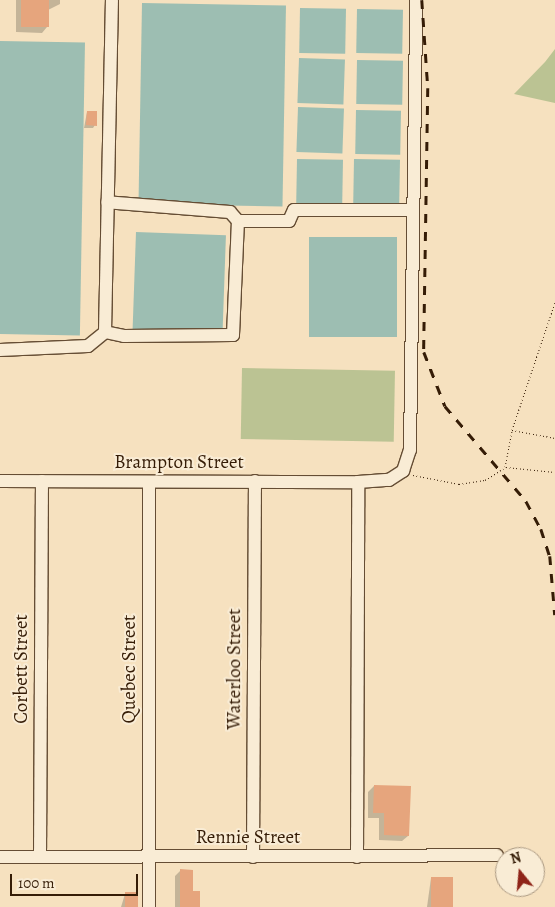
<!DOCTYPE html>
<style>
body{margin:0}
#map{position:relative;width:555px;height:907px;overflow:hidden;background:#f6e1bf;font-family:Alegreya,serif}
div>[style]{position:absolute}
.green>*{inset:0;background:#bbc393;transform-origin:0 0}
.water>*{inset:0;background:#9dbeb2;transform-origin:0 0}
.shadow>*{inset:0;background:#0003}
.building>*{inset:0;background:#e6a57d;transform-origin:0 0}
.path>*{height:1px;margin-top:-0.5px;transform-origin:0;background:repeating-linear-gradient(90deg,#351c06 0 1px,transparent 0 3.5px)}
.roads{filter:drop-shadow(1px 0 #654d34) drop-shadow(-1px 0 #654d34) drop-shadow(0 1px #654d34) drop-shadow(0 -1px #654d34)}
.minor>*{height:12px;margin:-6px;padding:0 6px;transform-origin:6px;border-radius:6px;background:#f9ecd5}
.rail>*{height:2.5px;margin-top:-1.25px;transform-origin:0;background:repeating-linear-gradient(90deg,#351c06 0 9px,transparent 0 18px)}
span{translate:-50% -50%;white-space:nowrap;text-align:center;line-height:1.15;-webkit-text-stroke:4px #f9ecd5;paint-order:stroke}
.street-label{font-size:19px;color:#351c06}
.north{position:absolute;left:495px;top:847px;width:50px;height:50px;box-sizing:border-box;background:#f9ecd5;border:1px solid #ab9982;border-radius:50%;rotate:343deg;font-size:14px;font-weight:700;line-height:20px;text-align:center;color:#351c06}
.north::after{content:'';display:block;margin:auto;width:18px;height:22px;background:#8f2418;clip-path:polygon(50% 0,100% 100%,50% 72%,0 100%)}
.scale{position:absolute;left:10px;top:874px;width:128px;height:22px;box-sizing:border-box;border:2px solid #351c06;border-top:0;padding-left:6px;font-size:15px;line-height:18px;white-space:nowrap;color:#351c06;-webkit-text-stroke:4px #f9ecd5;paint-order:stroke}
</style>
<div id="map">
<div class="green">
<div style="clip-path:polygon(555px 49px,555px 103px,514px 94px,545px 62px)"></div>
<div style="left:242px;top:368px;width:153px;height:71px;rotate:1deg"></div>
</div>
<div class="water">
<div style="left:142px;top:3px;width:144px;height:201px;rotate:1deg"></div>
<div style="left:300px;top:8px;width:46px;height:45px;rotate:1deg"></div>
<div style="left:357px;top:9px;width:46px;height:44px;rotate:1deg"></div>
<div style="left:0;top:41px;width:85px;height:293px;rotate:1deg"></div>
<div style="left:299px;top:58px;width:46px;height:45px;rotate:2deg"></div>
<div style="left:357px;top:60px;width:46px;height:44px;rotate:1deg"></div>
<div style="left:298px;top:107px;width:46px;height:45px;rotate:2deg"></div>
<div style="left:356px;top:110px;width:45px;height:44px;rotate:1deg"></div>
<div style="left:297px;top:159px;width:46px;height:44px;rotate:1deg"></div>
<div style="left:354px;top:159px;width:46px;height:46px;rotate:1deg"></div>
<div style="left:136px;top:232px;width:90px;height:101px;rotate:2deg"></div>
<div style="left:309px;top:237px;width:88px;height:100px"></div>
</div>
<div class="shadow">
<div style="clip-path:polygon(16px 0,60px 0,60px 4px,48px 10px,47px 27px,42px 33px,16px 32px)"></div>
<div style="clip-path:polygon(87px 112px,95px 125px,93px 128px,84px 128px)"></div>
<div style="clip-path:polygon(374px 786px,408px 836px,402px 841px,379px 840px,379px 818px,368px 818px,368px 792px)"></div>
<div style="clip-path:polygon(181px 870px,191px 892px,199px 907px,175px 907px,175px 876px)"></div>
<div style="clip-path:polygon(431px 878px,451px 907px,427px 907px)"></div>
<div style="clip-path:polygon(125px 894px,137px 907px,121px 907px)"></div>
</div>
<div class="building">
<div style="left:21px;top:0;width:28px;height:27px"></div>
<div style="clip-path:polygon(87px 111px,97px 111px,97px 126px,86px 125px)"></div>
<div style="clip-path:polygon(374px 785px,411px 786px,409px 836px,384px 835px,384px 813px,373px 813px)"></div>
<div style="clip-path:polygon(180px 869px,193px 870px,193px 891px,200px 891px,200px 907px,180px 907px)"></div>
<div style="left:431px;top:877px;width:22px;height:30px"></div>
<div style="left:138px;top:892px;width:15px;height:13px;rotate:90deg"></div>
</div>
<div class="path">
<div style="left:512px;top:430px;width:44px;rotate:10.5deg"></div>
<div style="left:505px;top:467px;width:38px;rotate:-79deg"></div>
<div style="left:512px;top:430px;width:135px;rotate:-71.4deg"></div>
<div style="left:506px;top:467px;width:49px;rotate:5.8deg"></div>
<div style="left:413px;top:475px;width:47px;rotate:11.1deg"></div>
<div style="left:459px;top:484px;width:26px;rotate:-9deg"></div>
<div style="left:485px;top:480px;width:22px;rotate:-32deg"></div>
</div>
<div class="roads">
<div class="minor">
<div style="left:238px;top:221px;width:51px"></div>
<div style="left:289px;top:221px;width:12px;rotate:-66deg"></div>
<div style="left:294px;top:210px;width:119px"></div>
<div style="left:105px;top:332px;width:19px;rotate:12deg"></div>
<div style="left:124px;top:336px;width:109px;rotate:-0.5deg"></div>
<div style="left:233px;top:335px;width:114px;rotate:-87.5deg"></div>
<div style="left:238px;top:221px;width:12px;rotate:-132deg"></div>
<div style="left:230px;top:212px;width:123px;rotate:-175.4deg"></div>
<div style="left:0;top:350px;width:88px;rotate:-2.6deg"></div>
<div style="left:88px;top:346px;width:22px;rotate:-39deg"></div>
<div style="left:105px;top:332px;width:332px;rotate:-88.8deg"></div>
<div style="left:0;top:481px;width:358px;rotate:0.2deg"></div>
<div style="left:358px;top:482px;width:31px;rotate:-4deg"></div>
<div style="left:389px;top:480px;width:17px;rotate:-33deg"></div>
<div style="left:403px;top:471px;width:22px;rotate:-72deg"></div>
<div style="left:410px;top:450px;width:450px;rotate:-89.2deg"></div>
<div style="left:149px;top:482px;width:425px;rotate:90deg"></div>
<div style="left:0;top:857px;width:497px;rotate:-0.2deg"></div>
<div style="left:40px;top:857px;width:376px;rotate:-89.7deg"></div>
<div style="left:253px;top:857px;width:376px;rotate:-89.7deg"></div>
<div style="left:357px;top:857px;width:375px;rotate:-89.8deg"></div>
</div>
</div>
<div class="rail">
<div style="left:422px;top:0;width:88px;rotate:86.1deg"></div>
<div style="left:428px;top:88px;width:264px;rotate:90.9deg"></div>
<div style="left:424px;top:352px;width:58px;rotate:68.7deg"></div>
<div style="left:445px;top:406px;width:125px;rotate:49.5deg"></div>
<div style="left:526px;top:501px;width:32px;rotate:62deg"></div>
<div style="left:541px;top:529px;width:28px;rotate:72deg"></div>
<div style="left:550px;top:556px;width:59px;rotate:85.2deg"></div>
</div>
<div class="street-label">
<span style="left:179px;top:463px">Brampton Street</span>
<span style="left:22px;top:669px;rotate:-90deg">Corbett Street</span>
<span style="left:130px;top:669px;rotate:-90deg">Quebec Street</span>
<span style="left:235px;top:669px;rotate:-90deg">Waterloo Street</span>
<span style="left:248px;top:838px">Rennie Street</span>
</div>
<div class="north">N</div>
<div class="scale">100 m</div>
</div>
